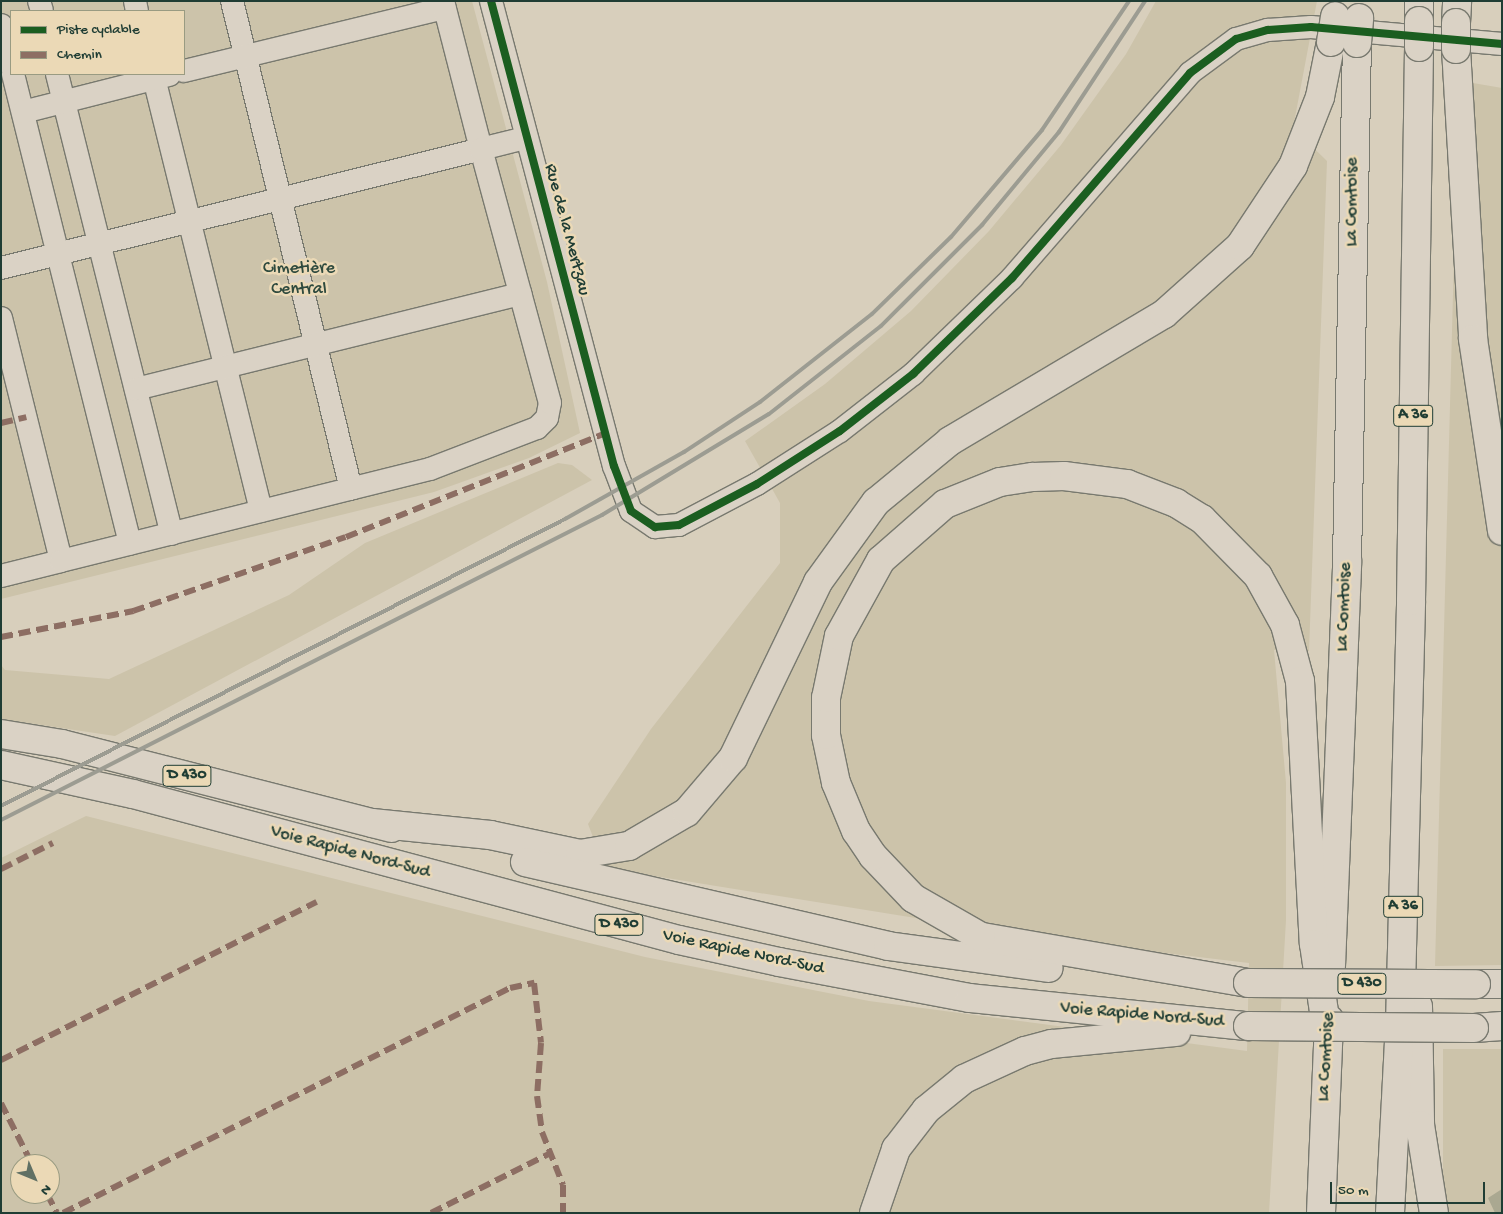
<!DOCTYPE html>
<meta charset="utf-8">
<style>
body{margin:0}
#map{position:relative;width:1503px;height:1214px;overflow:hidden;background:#d8cfbc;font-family:"Gochi Hand",sans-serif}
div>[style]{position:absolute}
.green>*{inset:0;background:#ccc3aa;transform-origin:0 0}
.water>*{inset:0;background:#aaa891}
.roads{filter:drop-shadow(1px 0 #78796f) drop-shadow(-1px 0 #78796f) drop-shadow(0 1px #78796f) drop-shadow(0 -1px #78796f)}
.minor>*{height:22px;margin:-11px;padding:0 11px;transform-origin:11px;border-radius:11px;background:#dad2c5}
.highway>*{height:28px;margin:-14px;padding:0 14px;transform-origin:14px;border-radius:14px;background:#dad2c5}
.rail>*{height:4px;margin:-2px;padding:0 2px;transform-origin:2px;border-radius:2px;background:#9c9c92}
.bridges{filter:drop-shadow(1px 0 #78796f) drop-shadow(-1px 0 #78796f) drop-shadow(0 1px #78796f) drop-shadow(0 -1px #78796f)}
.highway-bridge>*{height:28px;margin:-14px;padding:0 14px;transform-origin:14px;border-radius:14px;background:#dad2c5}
.quiet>*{height:6px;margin-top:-3px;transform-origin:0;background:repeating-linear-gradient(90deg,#8d6e63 0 12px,transparent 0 18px)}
.cycleway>*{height:8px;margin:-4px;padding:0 4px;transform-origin:4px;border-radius:4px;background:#1b5e20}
span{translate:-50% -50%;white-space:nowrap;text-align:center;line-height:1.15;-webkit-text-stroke:5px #ebd9b6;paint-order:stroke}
.shield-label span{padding:1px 4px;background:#ebd9b6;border:1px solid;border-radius:4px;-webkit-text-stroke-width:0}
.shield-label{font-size:16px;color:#1f3d34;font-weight:700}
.street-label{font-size:18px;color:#1f3d34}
.park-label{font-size:18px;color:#2f4a3e}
.frame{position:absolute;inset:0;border:2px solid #1f3d34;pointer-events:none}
.legend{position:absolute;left:10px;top:10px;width:175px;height:65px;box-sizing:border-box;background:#ebd9b6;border:1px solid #999b82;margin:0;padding:6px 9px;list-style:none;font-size:15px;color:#1f3d34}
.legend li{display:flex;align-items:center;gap:10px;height:25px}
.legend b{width:25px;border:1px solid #999b82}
.north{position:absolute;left:10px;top:1154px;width:50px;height:50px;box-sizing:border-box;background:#ebd9b6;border:1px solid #999b82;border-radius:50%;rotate:135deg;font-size:14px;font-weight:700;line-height:20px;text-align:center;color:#1f3d34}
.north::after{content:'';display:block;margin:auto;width:18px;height:22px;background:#607064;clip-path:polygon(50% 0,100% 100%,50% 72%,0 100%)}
.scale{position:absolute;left:1330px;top:1182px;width:155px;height:22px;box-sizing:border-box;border:2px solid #1f3d34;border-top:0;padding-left:6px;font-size:15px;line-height:18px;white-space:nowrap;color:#1f3d34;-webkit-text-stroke:4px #ebd9b6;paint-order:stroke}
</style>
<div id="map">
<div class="green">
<div style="clip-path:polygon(evenodd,1px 1px,472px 1px,547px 282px,580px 433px,529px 458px,434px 492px,1px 599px,1px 1px,11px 11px,184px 11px,184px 74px,11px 74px,11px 11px)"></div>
<div style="clip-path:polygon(evenodd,1156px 1px,1317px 1px,1293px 128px,1327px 161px,1309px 651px,1274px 650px,1286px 783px,1286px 920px,1269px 1213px,1px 1213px,1px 858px,86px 816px,645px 957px,869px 1001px,1247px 1051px,1249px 963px,1039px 938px,605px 868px,588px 824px,651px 729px,780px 563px,780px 503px,745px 441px,825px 384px,911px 311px,989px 231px,1061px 145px,1126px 54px,1156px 1px,20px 1164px,50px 1164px,50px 1194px,20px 1194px,20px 1164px)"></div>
<div style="clip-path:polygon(1473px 83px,1502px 88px,1502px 965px,1435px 966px,1454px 256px,1476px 257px)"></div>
<div style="clip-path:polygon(558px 463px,572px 465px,592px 480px,115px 736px,1px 719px,1px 665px,5px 670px,109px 679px,289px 595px,365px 543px)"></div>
<div style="left:1502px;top:1049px;width:164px;height:59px;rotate:90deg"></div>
</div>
<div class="water">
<div style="clip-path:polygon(1502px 1189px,1502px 1213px,1495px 1213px,1488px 1198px)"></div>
</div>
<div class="roads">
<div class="minor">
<div style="left:39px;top:1px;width:10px;rotate:73deg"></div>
<div style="left:135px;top:1px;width:10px;rotate:79deg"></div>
<div style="left:232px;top:1px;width:502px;rotate:76.3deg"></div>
<div style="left:491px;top:1px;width:481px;rotate:75.2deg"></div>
<div style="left:614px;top:466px;width:48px;rotate:69.3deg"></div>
<div style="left:631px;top:511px;width:29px;rotate:34deg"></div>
<div style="left:655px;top:527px;width:24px;rotate:-5deg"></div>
<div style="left:679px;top:525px;width:88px;rotate:-27.7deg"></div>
<div style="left:757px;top:484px;width:98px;rotate:-32.6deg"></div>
<div style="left:840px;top:431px;width:93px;rotate:-38deg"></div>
<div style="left:913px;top:374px;width:138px;rotate:-44.1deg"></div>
<div style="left:1012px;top:278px;width:271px;rotate:-49deg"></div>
<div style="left:1190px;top:73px;width:57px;rotate:-36.5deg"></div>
<div style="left:1236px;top:39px;width:33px;rotate:-16deg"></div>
<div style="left:1268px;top:30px;width:43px;rotate:-4deg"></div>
<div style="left:1311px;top:27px;width:192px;rotate:5.1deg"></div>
<div style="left:1px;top:25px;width:41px;rotate:76deg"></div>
<div style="left:184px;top:71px;width:268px;rotate:-13.6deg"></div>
<div style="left:13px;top:74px;width:484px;rotate:76deg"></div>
<div style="left:57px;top:74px;width:474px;rotate:76deg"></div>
<div style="left:153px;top:74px;width:450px;rotate:76.1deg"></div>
<div style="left:23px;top:112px;width:151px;rotate:-14.2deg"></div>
<div style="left:1px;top:268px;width:495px;rotate:-13.9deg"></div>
<div style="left:481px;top:149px;width:153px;rotate:-104.4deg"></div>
<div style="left:1px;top:318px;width:250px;rotate:76.1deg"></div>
<div style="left:61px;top:561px;width:62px;rotate:166deg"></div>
<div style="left:136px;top:389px;width:396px;rotate:-13.9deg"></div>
<div style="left:61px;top:561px;width:380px;rotate:-14deg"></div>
<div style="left:430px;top:469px;width:115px;rotate:-21deg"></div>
<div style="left:537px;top:428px;width:14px;rotate:-45deg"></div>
<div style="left:547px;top:418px;width:15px;rotate:-79deg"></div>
<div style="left:550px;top:403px;width:263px;rotate:-105.2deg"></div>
<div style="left:481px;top:149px;width:45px;rotate:-14deg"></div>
</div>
<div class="highway">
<div style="left:1419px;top:21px;width:20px;rotate:-90deg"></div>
<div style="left:1456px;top:23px;width:22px;rotate:-87deg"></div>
<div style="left:1456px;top:49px;width:290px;rotate:86.6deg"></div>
<div style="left:1473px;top:339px;width:194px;rotate:81.4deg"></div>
<div style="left:1px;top:734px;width:62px;rotate:9.3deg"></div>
<div style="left:62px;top:744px;width:340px;rotate:14.3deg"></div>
<div style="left:1px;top:765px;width:135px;rotate:12.4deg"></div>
<div style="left:133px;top:794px;width:565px;rotate:14.97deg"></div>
<div style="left:679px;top:940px;width:102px;rotate:12.4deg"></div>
<div style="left:779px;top:962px;width:194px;rotate:10.7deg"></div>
<div style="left:970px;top:998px;width:279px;rotate:5.8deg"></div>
<div style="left:372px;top:823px;width:119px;rotate:5.8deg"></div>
<div style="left:490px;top:835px;width:92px;rotate:11.9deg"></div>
<div style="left:580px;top:854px;width:50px;rotate:-9.3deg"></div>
<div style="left:629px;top:846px;width:67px;rotate:-30.4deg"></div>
<div style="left:687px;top:812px;width:71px;rotate:-49.6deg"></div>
<div style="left:733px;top:758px;width:195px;rotate:-64.2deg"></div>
<div style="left:818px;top:582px;width:99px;rotate:-54.1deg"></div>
<div style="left:876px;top:502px;width:96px;rotate:-39.5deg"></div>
<div style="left:950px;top:441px;width:249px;rotate:-30.7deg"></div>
<div style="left:1164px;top:314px;width:102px;rotate:-41.8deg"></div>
<div style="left:1240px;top:246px;width:96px;rotate:-56.5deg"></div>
<div style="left:1293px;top:166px;width:74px;rotate:-68.6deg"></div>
<div style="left:1320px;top:97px;width:56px;rotate:-78.7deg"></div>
<div style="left:525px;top:862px;width:373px;rotate:13deg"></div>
<div style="left:888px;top:946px;width:162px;rotate:7.8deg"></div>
<div style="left:1331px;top:966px;width:404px;rotate:-87.7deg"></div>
<div style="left:1347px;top:562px;width:519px;rotate:-88.9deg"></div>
<div style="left:1248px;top:983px;width:271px;rotate:-170.2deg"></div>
<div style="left:981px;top:937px;width:78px;rotate:-150.2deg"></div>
<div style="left:913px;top:898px;width:58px;rotate:-133.6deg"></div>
<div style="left:873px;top:856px;width:30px;rotate:-124deg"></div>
<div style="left:856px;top:831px;width:52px;rotate:-112.6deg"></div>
<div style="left:836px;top:783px;width:49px;rotate:-101.8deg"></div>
<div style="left:826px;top:735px;width:37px;rotate:-90deg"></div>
<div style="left:826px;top:698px;width:63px;rotate:-78.2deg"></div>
<div style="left:839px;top:636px;width:87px;rotate:-61.1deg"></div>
<div style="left:881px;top:560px;width:85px;rotate:-41.2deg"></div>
<div style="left:945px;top:504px;width:59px;rotate:-21.8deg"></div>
<div style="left:1000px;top:482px;width:33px;rotate:-9deg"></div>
<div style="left:1033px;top:477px;width:31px;rotate:-2deg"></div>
<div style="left:1064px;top:476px;width:64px;rotate:7.2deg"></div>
<div style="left:1127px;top:484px;width:53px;rotate:21.2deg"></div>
<div style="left:1176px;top:503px;width:31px;rotate:32deg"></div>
<div style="left:1202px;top:519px;width:80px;rotate:45.5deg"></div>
<div style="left:1258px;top:576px;width:56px;rotate:61.1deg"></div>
<div style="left:1285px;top:625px;width:58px;rotate:75deg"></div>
<div style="left:1300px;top:681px;width:263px;rotate:87deg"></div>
<div style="left:1314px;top:944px;width:96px;rotate:81.6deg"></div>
<div style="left:1476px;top:984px;width:26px"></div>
<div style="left:1418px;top:1006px;width:119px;rotate:89deg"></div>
<div style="left:1420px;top:1125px;width:89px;rotate:81deg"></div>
<div style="left:1474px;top:1028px;width:28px;rotate:-4deg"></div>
<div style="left:874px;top:1213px;width:68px;rotate:-71deg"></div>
<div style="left:896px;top:1149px;width:49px;rotate:-52.4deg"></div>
<div style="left:926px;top:1110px;width:49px;rotate:-39.2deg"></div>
<div style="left:964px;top:1079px;width:67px;rotate:-24.7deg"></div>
<div style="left:1025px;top:1051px;width:28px;rotate:-15deg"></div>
<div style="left:1052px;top:1044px;width:125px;rotate:-5.5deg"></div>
<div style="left:1321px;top:1213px;width:194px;rotate:-87.6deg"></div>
<div style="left:1390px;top:1213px;width:188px;rotate:-87deg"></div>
<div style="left:1400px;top:1025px;width:424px;rotate:-88.5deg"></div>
<div style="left:1411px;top:601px;width:554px;rotate:-89.17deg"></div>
</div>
</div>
<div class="rail">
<div style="left:1px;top:806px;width:633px;rotate:-26.97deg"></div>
<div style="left:565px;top:519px;width:137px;rotate:-29.4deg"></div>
<div style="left:684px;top:452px;width:91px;rotate:-33.3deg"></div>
<div style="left:760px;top:402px;width:142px;rotate:-38.2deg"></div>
<div style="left:872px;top:314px;width:110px;rotate:-44.3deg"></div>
<div style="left:951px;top:237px;width:140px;rotate:-49.6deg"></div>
<div style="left:1042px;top:130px;width:156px;rotate:-56deg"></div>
<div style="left:1px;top:820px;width:674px;rotate:-26.91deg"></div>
<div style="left:602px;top:515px;width:195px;rotate:-31.2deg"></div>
<div style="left:769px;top:414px;width:142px;rotate:-38.2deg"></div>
<div style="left:881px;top:326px;width:143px;rotate:-45deg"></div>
<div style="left:982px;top:225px;width:121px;rotate:-50.4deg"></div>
<div style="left:1059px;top:132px;width:157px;rotate:-56.7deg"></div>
</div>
<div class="bridges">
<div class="highway-bridge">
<div style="left:1331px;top:42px;width:26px;rotate:-81deg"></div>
<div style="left:1357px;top:43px;width:25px;rotate:-85deg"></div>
<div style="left:1419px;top:47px;width:26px;rotate:-90deg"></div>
<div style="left:1456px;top:49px;width:26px;rotate:-90deg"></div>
<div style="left:1248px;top:983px;width:228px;rotate:0.3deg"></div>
<div style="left:1248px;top:1026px;width:226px;rotate:0.5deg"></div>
</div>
</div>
<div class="quiet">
<div style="left:1px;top:423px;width:26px;rotate:-13deg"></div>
<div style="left:1px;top:637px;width:135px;rotate:-11.1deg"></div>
<div style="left:133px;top:611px;width:225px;rotate:-19.2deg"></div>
<div style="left:346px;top:537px;width:280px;rotate:-21.8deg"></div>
<div style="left:1px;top:869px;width:58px;rotate:-26.6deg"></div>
<div style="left:1px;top:1060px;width:353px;rotate:-26.6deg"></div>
<div style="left:1px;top:1103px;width:68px;rotate:63.1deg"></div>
<div style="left:47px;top:1194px;width:21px;rotate:62deg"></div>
<div style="left:63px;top:1213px;width:500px;rotate:-26.72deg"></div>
<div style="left:510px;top:988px;width:25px;rotate:-12deg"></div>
<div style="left:534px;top:983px;width:60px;rotate:83.3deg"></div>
<div style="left:541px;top:1043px;width:53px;rotate:94.3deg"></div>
<div style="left:537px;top:1096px;width:36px;rotate:82deg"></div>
<div style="left:542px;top:1132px;width:57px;rotate:68.4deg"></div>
<div style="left:563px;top:1185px;width:28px;rotate:90deg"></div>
<div style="left:431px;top:1213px;width:132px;rotate:-26.6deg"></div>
</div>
<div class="cycleway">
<div style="left:491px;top:1px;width:481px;rotate:75.2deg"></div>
<div style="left:614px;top:466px;width:48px;rotate:69.3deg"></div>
<div style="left:631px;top:511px;width:29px;rotate:34deg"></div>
<div style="left:655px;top:527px;width:24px;rotate:-5deg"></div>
<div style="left:679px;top:525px;width:88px;rotate:-27.7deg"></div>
<div style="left:757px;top:484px;width:98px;rotate:-32.6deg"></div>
<div style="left:840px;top:431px;width:93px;rotate:-38deg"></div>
<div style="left:913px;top:374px;width:138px;rotate:-44.1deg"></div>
<div style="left:1012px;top:278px;width:271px;rotate:-49deg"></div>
<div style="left:1190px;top:73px;width:57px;rotate:-36.5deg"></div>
<div style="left:1236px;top:39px;width:33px;rotate:-16deg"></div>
<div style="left:1268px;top:30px;width:43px;rotate:-4deg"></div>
<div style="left:1311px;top:27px;width:192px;rotate:5.1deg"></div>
</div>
<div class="shield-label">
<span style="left:1413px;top:416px">A 36</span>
<span style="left:187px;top:776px">D 430</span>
<span style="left:1403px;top:907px">A 36</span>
<span style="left:619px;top:925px">D 430</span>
<span style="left:1362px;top:984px">D 430</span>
</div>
<div class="street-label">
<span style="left:1353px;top:202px;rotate:-90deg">La Comtoise</span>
<span style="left:566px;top:230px;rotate:75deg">Rue de la Mertzau</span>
<span style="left:1345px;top:607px;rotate:-88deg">La Comtoise</span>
<span style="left:350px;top:853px;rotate:15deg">Voie Rapide Nord-Sud</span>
<span style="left:743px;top:953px;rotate:12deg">Voie Rapide Nord-Sud</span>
<span style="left:1142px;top:1016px;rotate:5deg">Voie Rapide Nord-Sud</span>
<span style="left:1327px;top:1057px;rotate:-87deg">La Comtoise</span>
</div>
<div class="park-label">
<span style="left:299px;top:280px">Cimetière<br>Central</span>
</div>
<div class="frame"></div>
<ul class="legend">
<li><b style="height:6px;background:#1b5e20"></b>Piste cyclable</li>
<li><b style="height:6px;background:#8d6e63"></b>Chemin</li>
</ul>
<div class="north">N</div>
<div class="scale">50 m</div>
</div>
